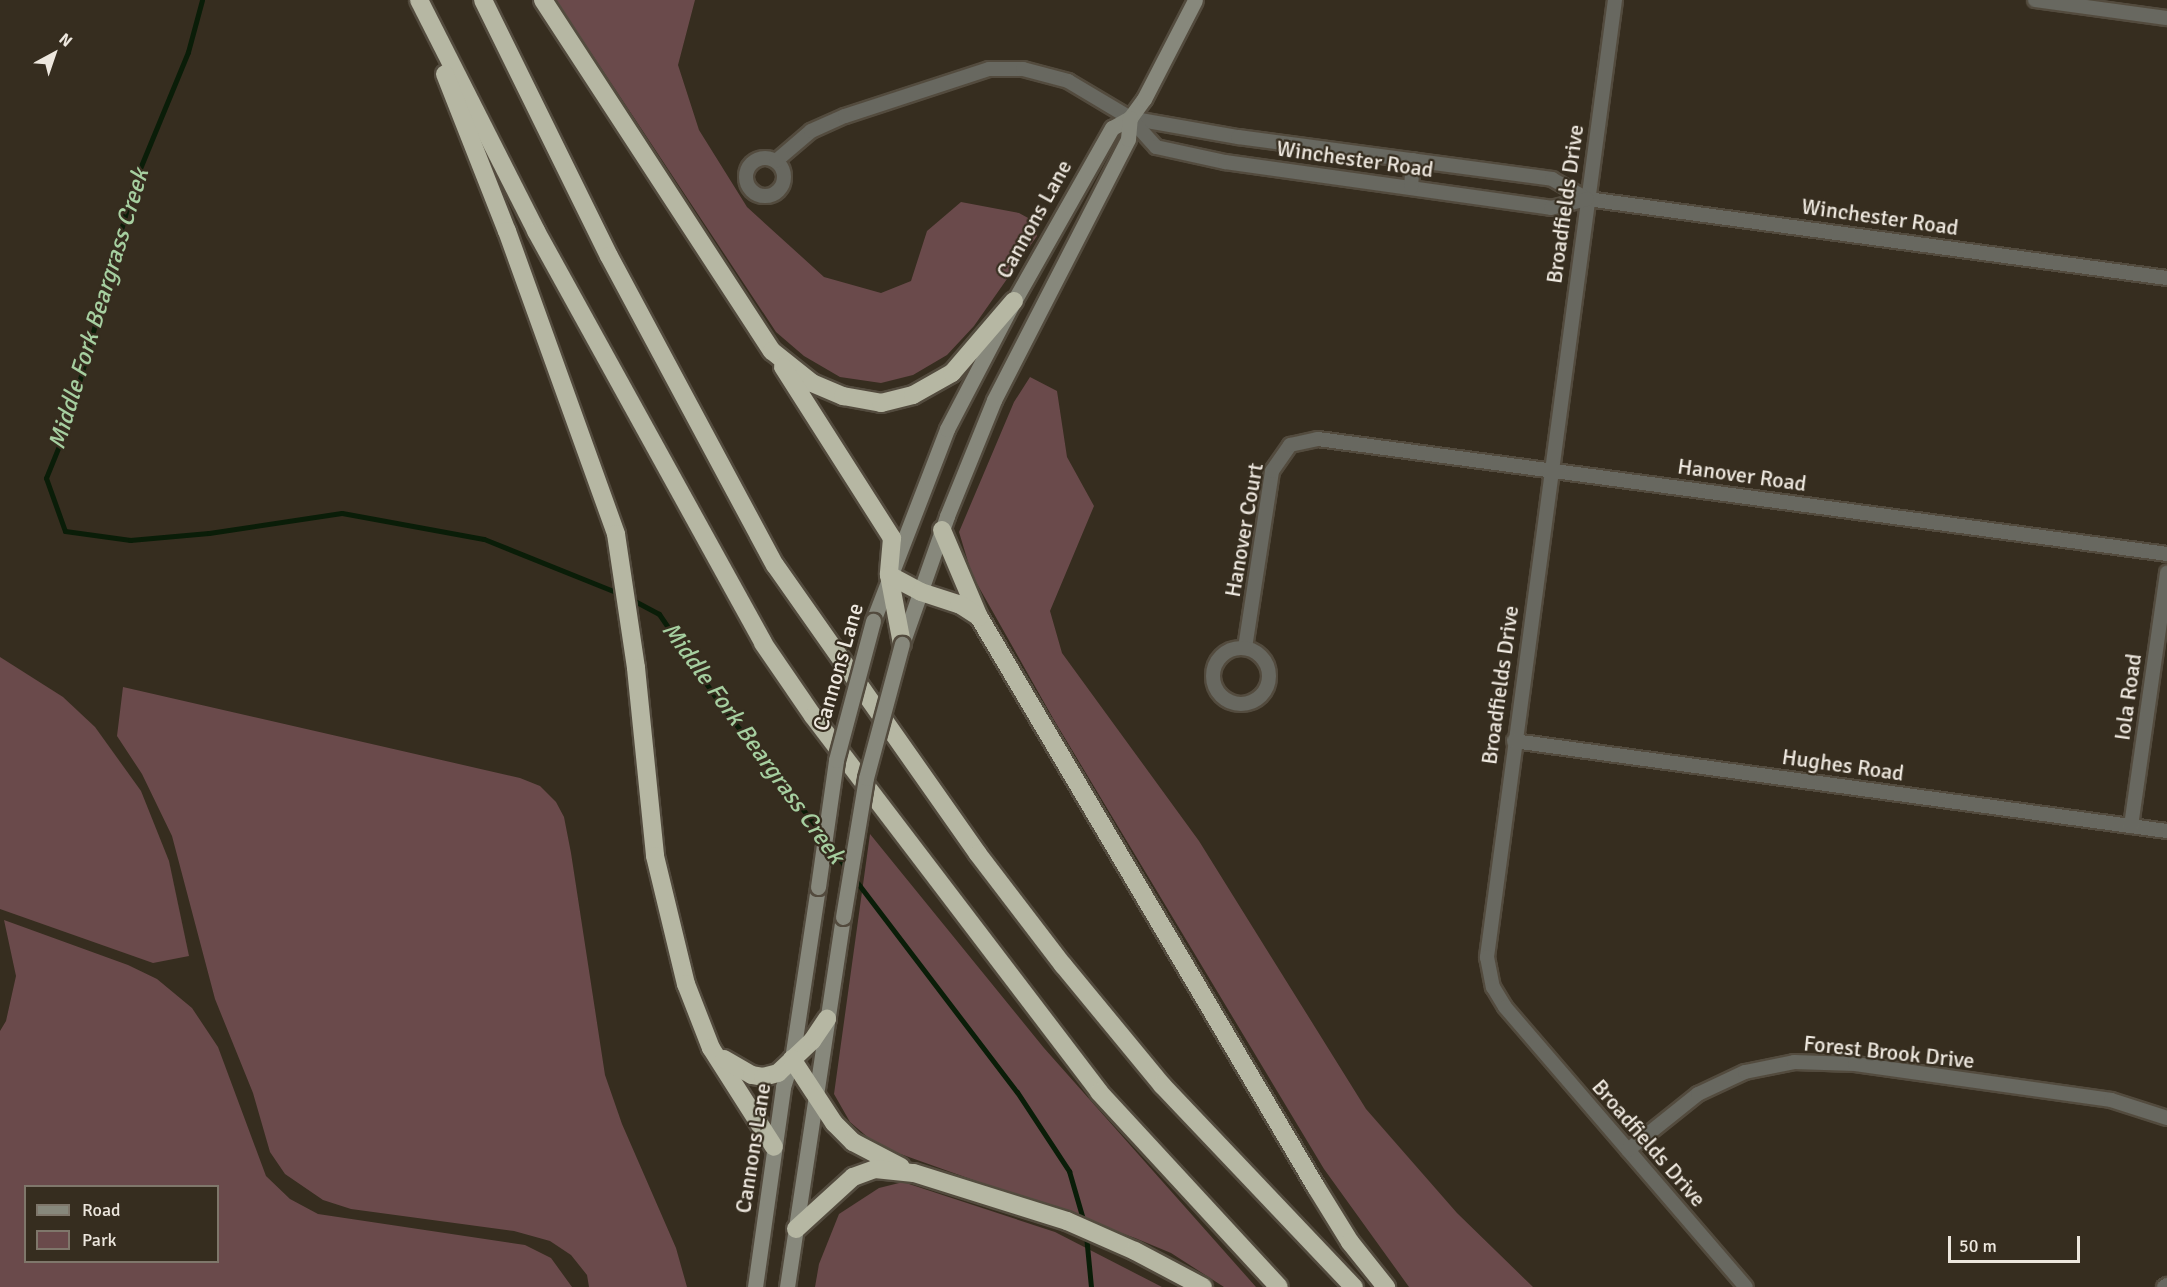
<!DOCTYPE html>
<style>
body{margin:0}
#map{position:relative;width:2167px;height:1287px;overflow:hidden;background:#362d1f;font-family:Signika,sans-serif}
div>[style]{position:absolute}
.green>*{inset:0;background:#6a4a4b}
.stream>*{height:5px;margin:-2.5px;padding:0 2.5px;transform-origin:2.5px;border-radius:2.5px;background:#0a1d08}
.roads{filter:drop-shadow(2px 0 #534b3e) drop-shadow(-2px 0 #534b3e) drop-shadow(0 2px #534b3e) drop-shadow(0 -2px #534b3e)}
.minor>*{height:14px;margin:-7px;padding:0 7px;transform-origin:7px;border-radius:7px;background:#686860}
.minor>.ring{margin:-7px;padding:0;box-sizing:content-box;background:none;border:14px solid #686860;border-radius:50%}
.secondary>*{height:15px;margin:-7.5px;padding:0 7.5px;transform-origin:7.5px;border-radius:7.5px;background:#87887c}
.motorway>*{height:18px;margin:-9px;padding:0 9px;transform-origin:9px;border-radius:9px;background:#b6b7a3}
.bridges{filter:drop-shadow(2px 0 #534b3e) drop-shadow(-2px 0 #534b3e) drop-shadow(0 2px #534b3e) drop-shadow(0 -2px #534b3e)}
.secondary-bridge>*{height:15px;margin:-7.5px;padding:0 7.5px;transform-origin:7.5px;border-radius:7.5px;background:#87887c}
span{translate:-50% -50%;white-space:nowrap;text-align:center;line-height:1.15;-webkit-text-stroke:4.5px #362d1f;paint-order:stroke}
.street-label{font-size:22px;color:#ede7de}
.water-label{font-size:24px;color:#a6cfa0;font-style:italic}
.legend{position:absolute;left:24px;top:1185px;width:195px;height:78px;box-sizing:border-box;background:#362d1f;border:2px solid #7f776b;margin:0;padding:8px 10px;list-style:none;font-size:18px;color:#ede7de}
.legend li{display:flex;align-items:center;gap:12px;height:30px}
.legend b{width:30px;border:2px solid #7f776b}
.north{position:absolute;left:24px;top:24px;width:60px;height:60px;-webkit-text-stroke:4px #362d1f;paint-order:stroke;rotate:40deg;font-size:16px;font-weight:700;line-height:24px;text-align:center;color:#ede7de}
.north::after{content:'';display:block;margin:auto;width:21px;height:27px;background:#ede7de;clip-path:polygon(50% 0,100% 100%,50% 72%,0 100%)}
.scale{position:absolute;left:1948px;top:1236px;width:132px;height:27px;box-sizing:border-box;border:3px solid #ede7de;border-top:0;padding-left:8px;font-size:18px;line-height:21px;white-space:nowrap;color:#ede7de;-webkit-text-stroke:4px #362d1f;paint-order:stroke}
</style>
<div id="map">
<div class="green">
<div style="clip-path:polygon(556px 0,695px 0,678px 65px,699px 130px,747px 207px,824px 277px,881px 293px,911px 281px,927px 231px,961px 202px,1019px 213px,1030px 219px,1037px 236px,974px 326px,947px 355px,913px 375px,881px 383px,840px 377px,804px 356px,776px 332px)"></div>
<div style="clip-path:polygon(1030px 377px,1057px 391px,1067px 457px,1094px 506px,1050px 611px,1062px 653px,1199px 841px,1366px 1109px,1457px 1213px,1533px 1287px,1409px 1287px,1324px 1169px,1054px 720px,972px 575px,959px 532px,1014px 402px)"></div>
<div style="clip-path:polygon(0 657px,63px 697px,95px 727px,141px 791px,169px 861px,189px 956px,153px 963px,0 909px)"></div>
<div style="clip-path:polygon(123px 687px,520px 778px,540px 786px,556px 802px,564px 817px,571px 853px,605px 1075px,622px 1124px,676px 1248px,687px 1287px,589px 1287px,587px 1275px,571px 1255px,550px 1241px,514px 1231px,351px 1209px,323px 1200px,285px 1174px,270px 1152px,253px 1093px,215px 999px,172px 836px,142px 774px,117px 736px)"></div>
<div style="clip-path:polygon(870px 834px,1044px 1048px,1256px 1287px,1224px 1287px,1171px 1253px,1135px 1238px,878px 1146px,850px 1122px,834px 1094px)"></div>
<div style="clip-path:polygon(evenodd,4px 920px,128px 965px,157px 979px,192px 1008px,218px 1047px,266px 1176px,290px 1199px,318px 1214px,525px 1245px,551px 1258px,572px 1287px,0 1287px,0 1031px,6px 1021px,16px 976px,4px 920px,26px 1186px,218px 1186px,218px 1262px,26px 1262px,26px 1186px)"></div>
<div style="clip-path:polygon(903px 1182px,1055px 1232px,1162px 1287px,815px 1287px,819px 1264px,839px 1214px,879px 1188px)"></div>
</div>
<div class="stream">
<div style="left:202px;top:0;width:54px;rotate:105.1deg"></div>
<div style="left:188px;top:52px;width:142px;rotate:112.4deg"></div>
<div style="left:134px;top:183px;width:252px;rotate:105.4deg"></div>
<div style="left:67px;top:426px;width:56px;rotate:112deg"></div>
<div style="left:46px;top:478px;width:56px;rotate:70.3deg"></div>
<div style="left:65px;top:531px;width:66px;rotate:7.9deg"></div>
<div style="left:130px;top:540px;width:79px;rotate:-5.1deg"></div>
<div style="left:209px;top:533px;width:134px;rotate:-8.6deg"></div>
<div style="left:342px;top:513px;width:144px;rotate:10.4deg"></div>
<div style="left:484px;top:539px;width:148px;rotate:21.9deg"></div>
<div style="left:629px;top:598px;width:34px;rotate:28deg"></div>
<div style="left:659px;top:614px;width:114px;rotate:55.8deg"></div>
<div style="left:723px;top:708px;width:162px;rotate:51.8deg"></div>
<div style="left:828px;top:843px;width:32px;rotate:54deg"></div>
<div style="left:853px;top:877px;width:270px;rotate:52.7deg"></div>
<div style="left:1017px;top:1092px;width:95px;rotate:56.6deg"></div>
<div style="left:1069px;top:1171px;width:57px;rotate:73.8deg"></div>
<div style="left:1086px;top:1235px;width:52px;rotate:84.5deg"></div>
</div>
<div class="roads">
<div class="minor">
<div style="left:1615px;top:0;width:966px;rotate:97.62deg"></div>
<div style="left:1487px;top:957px;width:31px;rotate:79deg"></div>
<div style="left:1493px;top:987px;width:23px;rotate:59deg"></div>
<div style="left:1505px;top:1007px;width:369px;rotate:49.3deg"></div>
<div style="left:2035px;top:0;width:133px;rotate:7.8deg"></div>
<div style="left:1130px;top:118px;width:110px;rotate:10deg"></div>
<div style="left:1238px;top:137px;width:317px;rotate:7.6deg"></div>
<div style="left:1552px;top:179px;width:40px;rotate:29.7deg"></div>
<div style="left:1587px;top:199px;width:585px;rotate:7.76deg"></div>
<div class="ring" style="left:746px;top:158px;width:24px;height:24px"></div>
<div style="left:776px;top:161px;width:46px;rotate:-40.6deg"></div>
<div style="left:811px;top:131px;width:37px;rotate:-24deg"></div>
<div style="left:845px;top:116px;width:151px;rotate:-18.1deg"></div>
<div style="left:989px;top:69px;width:34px"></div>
<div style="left:1023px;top:69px;width:47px;rotate:14.9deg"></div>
<div style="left:1068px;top:81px;width:72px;rotate:30.8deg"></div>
<div style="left:1130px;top:118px;width:39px;rotate:48deg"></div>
<div style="left:1156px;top:147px;width:71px;rotate:12.3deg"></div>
<div style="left:1225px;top:162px;width:329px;rotate:8deg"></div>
<div style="left:1551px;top:208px;width:37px;rotate:-14deg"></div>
<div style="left:1411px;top:188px;width:28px;rotate:-86deg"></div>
<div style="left:1245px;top:648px;width:179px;rotate:-81.3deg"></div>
<div style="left:1272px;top:471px;width:32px;rotate:-55deg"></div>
<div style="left:1290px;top:445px;width:29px;rotate:-12deg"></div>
<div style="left:1318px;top:439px;width:857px;rotate:7.71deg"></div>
<div class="ring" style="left:1213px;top:648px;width:42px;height:42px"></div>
<div style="left:1514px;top:741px;width:659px;rotate:7.85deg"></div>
<div style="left:2131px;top:826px;width:256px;rotate:-81.9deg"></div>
<div style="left:1628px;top:1150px;width:90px;rotate:-38.7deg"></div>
<div style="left:1698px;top:1094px;width:52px;rotate:-25.1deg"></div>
<div style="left:1745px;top:1072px;width:50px;rotate:-11.5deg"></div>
<div style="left:1794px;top:1062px;width:61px;rotate:1.9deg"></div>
<div style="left:1855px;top:1064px;width:259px;rotate:8deg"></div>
<div style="left:2111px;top:1100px;width:59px;rotate:17.8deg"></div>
<div style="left:2164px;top:1287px;width:4px;rotate:-34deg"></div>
</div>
<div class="secondary">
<div style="left:873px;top:621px;width:206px;rotate:-68.9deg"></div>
<div style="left:947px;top:429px;width:144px;rotate:-62.4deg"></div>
<div style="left:1014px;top:301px;width:199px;rotate:-60.5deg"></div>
<div style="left:1112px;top:128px;width:21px;rotate:-29deg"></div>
<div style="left:1130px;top:118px;width:24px;rotate:-54deg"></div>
<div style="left:1144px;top:99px;width:111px;rotate:-62.7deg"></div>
<div style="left:902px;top:644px;width:136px;rotate:-70.6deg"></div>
<div style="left:947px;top:516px;width:125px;rotate:-67.9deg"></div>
<div style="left:994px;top:400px;width:293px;rotate:-62.8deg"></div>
<div style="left:1128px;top:139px;width:21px;rotate:-85deg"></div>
<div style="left:755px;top:1287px;width:202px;rotate:-82deg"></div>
<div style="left:783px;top:1087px;width:29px;rotate:-72deg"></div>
<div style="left:792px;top:1059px;width:174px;rotate:-81.4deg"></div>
<div style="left:787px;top:1287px;width:374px;rotate:-81.4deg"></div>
</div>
<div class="motorway">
<div style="left:419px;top:0;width:259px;rotate:63.1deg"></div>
<div style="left:536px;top:231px;width:470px;rotate:61.1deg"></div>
<div style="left:763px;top:643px;width:88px;rotate:55.6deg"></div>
<div style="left:813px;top:716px;width:472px;rotate:52.7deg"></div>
<div style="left:1099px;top:1092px;width:265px;rotate:47.3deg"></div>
<div style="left:483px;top:0;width:285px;rotate:63.8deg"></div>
<div style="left:609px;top:256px;width:351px;rotate:61.8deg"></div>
<div style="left:775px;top:565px;width:353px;rotate:54.9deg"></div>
<div style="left:978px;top:854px;width:140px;rotate:52.6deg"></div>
<div style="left:1063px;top:965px;width:156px;rotate:50.5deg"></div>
<div style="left:1162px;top:1085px;width:279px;rotate:46.5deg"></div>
<div style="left:543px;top:0;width:419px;rotate:56.9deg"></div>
<div style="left:772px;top:351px;width:51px;rotate:38.7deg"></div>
<div style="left:812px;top:383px;width:34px;rotate:23deg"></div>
<div style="left:843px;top:396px;width:39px;rotate:10deg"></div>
<div style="left:881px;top:403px;width:33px;rotate:-14deg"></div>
<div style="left:913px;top:395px;width:45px;rotate:-29.4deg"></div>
<div style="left:952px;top:373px;width:95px;rotate:-49.3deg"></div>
<div style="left:445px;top:74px;width:169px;rotate:68.5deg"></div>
<div style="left:507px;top:231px;width:322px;rotate:70.2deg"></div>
<div style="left:616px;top:534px;width:135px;rotate:81.5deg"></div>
<div style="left:636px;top:668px;width:189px;rotate:84.2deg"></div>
<div style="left:655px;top:856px;width:132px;rotate:76.4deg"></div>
<div style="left:686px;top:984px;width:69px;rotate:68.7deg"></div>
<div style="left:711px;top:1048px;width:117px;rotate:57.5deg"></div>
<div style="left:783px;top:367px;width:203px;rotate:57.5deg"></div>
<div style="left:892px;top:538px;width:37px;rotate:95deg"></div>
<div style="left:889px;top:575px;width:70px;rotate:79.3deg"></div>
<div style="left:942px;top:530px;width:95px;rotate:67deg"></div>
<div style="left:979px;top:617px;width:662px;rotate:59.41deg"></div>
<div style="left:1316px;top:1187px;width:65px;rotate:58.3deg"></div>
<div style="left:1350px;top:1242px;width:58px;rotate:51.3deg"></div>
<div style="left:889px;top:575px;width:36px;rotate:28deg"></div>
<div style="left:921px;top:592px;width:40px;rotate:18deg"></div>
<div style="left:959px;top:604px;width:24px;rotate:33deg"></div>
<div style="left:724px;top:1059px;width:32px;rotate:30deg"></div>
<div style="left:752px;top:1075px;width:11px;rotate:10deg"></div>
<div style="left:763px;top:1077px;width:16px;rotate:-15deg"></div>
<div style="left:778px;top:1073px;width:47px;rotate:-43.3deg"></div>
<div style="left:812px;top:1041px;width:27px;rotate:-56deg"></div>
<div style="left:792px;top:1059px;width:77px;rotate:56.7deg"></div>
<div style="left:834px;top:1123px;width:27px;rotate:45deg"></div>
<div style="left:853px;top:1142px;width:54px;rotate:27.5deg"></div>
<div style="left:796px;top:1229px;width:77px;rotate:-42.4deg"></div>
<div style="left:853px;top:1177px;width:23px;rotate:-20deg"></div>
<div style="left:875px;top:1169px;width:39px;rotate:6deg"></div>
<div style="left:914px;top:1173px;width:160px;rotate:17.4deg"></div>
<div style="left:1067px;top:1221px;width:74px;rotate:23.8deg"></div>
<div style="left:1135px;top:1251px;width:77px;rotate:27.9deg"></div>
</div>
</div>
<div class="bridges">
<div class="secondary-bridge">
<div style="left:818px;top:887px;width:128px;rotate:-81.9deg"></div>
<div style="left:836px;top:760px;width:144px;rotate:-75.1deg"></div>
<div style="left:843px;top:917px;width:141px;rotate:-80.6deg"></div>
<div style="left:866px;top:778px;width:139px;rotate:-75deg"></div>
</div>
</div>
<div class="street-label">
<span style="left:1355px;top:159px;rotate:8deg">Winchester Road</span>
<span style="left:1565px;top:204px;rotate:-82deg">Broadfields Drive</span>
<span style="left:1880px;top:217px;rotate:8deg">Winchester Road</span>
<span style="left:1034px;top:219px;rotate:-61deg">Cannons Lane</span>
<span style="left:1742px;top:475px;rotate:8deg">Hanover Road</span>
<span style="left:1244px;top:530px;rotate:-80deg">Hanover Court</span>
<span style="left:838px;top:667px;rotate:-74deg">Cannons Lane</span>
<span style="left:1500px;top:685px;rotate:-82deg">Broadfields Drive</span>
<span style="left:2128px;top:697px;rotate:-82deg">Iola Road</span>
<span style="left:1843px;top:765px;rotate:8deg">Hughes Road</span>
<span style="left:1889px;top:1052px;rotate:6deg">Forest Brook Drive</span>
<span style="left:1649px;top:1143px;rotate:49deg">Broadfields Drive</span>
<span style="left:753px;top:1148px;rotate:-81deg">Cannons Lane</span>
</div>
<div class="water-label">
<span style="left:99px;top:309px;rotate:-73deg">Middle Fork Beargrass Creek</span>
<span style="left:753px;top:743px;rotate:54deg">Middle Fork Beargrass Creek</span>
</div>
<ul class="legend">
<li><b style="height:8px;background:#87887c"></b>Road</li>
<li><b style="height:16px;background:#6a4a4b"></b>Park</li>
</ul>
<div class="north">N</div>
<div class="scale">50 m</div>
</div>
